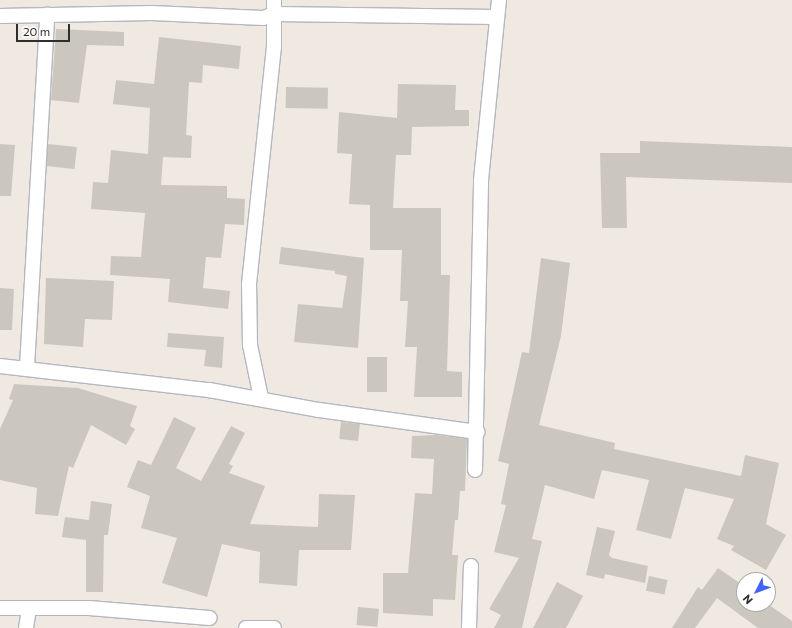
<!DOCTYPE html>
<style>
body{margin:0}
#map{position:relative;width:792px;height:628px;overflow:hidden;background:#efe9e1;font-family:Commissioner,sans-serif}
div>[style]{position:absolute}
.building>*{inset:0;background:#cbc7bf;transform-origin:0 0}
.roads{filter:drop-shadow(1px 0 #b4b7c1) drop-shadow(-1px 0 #b4b7c1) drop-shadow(0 1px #b4b7c1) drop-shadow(0 -1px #b4b7c1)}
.minor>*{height:14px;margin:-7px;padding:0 7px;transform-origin:7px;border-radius:7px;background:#fff}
span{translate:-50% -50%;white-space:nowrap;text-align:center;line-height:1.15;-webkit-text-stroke:4px #fff;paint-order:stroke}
.north{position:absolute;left:736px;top:572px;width:40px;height:40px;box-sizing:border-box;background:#fff;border:1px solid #ababab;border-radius:50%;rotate:228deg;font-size:11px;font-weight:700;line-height:16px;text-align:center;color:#2e2e2e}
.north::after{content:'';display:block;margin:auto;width:14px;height:18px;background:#4264fb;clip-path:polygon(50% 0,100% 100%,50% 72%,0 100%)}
.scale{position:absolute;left:16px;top:24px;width:54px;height:18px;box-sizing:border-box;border:2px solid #2e2e2e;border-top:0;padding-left:5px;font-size:12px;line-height:14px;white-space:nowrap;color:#2e2e2e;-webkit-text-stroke:3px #fff;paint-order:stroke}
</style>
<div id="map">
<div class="building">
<div style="clip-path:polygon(56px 29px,124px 32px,124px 46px,87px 45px,79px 103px,51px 100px)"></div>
<div style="clip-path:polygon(159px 37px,241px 46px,239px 69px,203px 65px,202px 83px,189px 82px,186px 135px,192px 136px,191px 158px,163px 157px,161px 185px,227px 186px,227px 198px,245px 199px,244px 225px,225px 224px,221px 258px,206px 257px,203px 288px,230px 291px,228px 309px,168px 302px,170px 279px,110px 275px,111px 256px,141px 257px,145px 213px,91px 209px,93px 182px,108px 183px,111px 150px,148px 154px,150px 108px,113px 104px,116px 80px,154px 84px)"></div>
<div style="clip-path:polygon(398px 84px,456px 85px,455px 110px,469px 110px,469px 126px,412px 127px,411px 155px,396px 155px,393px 208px,441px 208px,441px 275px,450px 275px,447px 371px,462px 372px,462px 397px,414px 397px,417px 347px,405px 347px,408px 301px,400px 301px,402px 250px,370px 250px,370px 205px,349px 204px,352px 154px,337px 153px,339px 112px,397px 118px)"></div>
<div style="left:286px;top:87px;width:42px;height:21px;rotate:1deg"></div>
<div style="clip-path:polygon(640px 141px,792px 147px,792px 183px,626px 177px,627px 228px,602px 228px,600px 153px,640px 153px)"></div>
<div style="clip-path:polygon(0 144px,15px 145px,11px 196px,0 196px)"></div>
<div style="left:48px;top:144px;width:29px;height:22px;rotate:6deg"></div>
<div style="clip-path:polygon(281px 247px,364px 258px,358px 348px,294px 342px,298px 304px,342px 308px,347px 276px,335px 274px,335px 271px,279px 264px)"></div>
<div style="clip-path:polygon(541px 258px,570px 263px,561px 336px,539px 425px,615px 443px,614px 449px,741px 476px,745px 455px,779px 463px,766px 524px,786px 535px,766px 570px,731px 550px,734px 546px,717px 539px,734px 499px,685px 488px,671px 539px,636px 530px,649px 480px,602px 470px,594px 499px,545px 485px,532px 539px,542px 541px,522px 628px,494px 628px,501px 615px,489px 609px,519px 558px,494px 552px,506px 505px,501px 504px,509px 464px,498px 461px,522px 352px,529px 353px)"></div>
<div style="clip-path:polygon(46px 278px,114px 281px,112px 320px,85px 319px,83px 347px,44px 344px)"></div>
<div style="clip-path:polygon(0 288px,14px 289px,12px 330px,0 330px)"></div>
<div style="clip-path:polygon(168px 333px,224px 337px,222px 368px,204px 366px,206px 350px,167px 347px)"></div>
<div style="left:387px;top:357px;width:35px;height:20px;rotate:90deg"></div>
<div style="clip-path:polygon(14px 384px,78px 388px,137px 406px,130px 426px,135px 429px,126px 445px,91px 425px,73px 468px,69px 466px,58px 516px,35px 514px,37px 488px,0 480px,0 429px,13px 400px,9px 399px)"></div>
<div style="clip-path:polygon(174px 417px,196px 428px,176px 468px,201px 481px,231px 426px,245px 433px,229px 464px,233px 466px,229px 473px,265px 486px,250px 524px,318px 527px,319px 494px,355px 495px,351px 550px,299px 550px,297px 586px,259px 583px,260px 552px,222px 544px,207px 597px,162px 583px,177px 538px,141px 528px,150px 496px,127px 487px,138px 460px,151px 465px)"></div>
<div style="left:341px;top:422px;width:19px;height:17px;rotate:6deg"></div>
<div style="clip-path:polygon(436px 435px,467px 439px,465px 491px,460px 491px,458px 520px,455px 520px,452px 555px,458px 555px,455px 600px,433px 599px,433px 616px,383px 613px,383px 573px,408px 573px,415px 493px,432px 494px,434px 459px,411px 458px,412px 436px)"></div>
<div style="clip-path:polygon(91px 501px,112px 504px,108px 535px,104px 535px,103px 592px,86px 592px,86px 540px,62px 537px,65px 517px,89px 520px)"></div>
<div style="clip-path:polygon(597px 527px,615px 531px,609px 555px,612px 558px,648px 566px,645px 583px,605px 574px,604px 579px,586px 575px)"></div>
<div style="clip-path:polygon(718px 568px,744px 586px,744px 604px,768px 604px,792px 621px,792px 628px,758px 628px,717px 598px,695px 628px,672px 628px,698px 587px,702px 590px)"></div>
<div style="left:649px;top:576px;width:19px;height:15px;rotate:12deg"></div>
<div style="clip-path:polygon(557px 582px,583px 596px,566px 628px,533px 628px)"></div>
<div style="left:358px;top:607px;width:21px;height:18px;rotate:5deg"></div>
</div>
<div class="roads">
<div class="minor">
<div style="left:0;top:16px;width:152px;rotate:-1.1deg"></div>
<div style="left:152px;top:13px;width:111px;rotate:2.6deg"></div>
<div style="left:263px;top:18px;width:12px;rotate:-20deg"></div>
<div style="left:274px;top:14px;width:223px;rotate:0.8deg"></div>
<div style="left:0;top:366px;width:210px;rotate:6.6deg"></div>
<div style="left:209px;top:390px;width:112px;rotate:10.3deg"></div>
<div style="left:319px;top:410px;width:160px;rotate:7.9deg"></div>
<div style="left:27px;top:367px;width:353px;rotate:-86.7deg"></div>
<div style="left:261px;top:398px;width:54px;rotate:-101.7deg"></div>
<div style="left:250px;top:345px;width:61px;rotate:-90.9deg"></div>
<div style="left:249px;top:284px;width:238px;rotate:-84deg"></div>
<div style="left:274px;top:47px;width:47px;rotate:-90deg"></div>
<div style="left:475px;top:470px;width:290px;rotate:-88.8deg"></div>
<div style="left:481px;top:180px;width:181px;rotate:-84.3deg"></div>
<div style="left:0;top:608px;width:89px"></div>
<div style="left:89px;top:608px;width:121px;rotate:4.7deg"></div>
<div style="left:26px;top:628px;width:20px;rotate:-81deg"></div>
<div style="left:246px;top:628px;width:28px"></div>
<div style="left:469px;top:628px;width:62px;rotate:-88.2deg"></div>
</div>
</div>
<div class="north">N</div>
<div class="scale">20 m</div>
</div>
